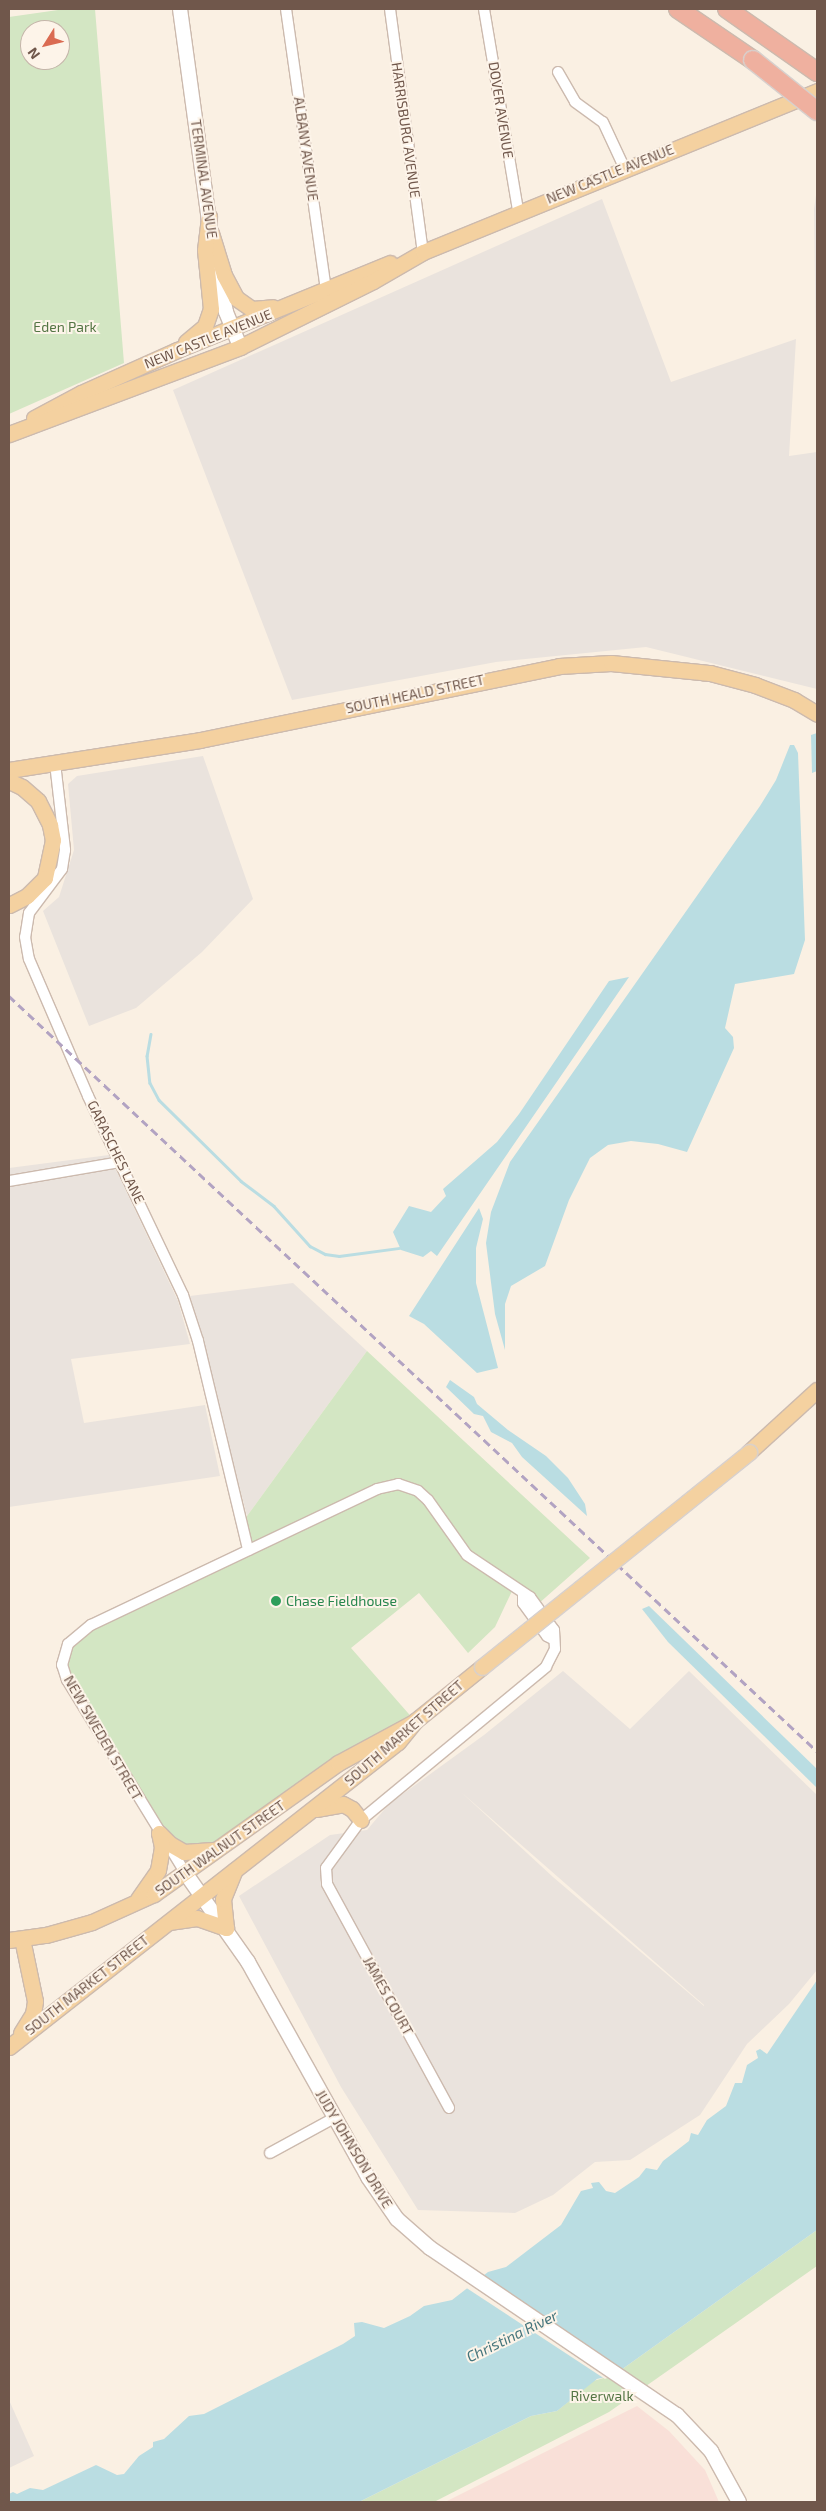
<!DOCTYPE html>
<style>
body{margin:0}
#map{position:relative;width:826px;height:2511px;overflow:hidden;background:#faf0e3;font-family:"Exo 2",sans-serif}
div>[style]{position:absolute}
.commercial>*{inset:0;background:#f9e0d8}
.industrial>*{inset:0;background:#eae3dd}
.green>*{inset:0;background:#d3e6c3}
.water>*{inset:0;background:#badde2}
.pier>*{inset:0;background:#faf0e3}
.stream>*{height:2.5px;margin:-1.25px;padding:0 1.25px;transform-origin:1.25px;border-radius:1.25px;background:#badde2}
.roads{filter:drop-shadow(1px 0 #ccbaae) drop-shadow(-1px 0 #ccbaae) drop-shadow(0 1px #ccbaae) drop-shadow(0 -1px #ccbaae)}
.street>*{height:10px;margin:-5px;padding:0 5px;transform-origin:5px;border-radius:5px;background:#fff}
.secondary>*{height:14px;margin:-7px;padding:0 7px;transform-origin:7px;border-radius:7px;background:#fff}
.primary>*{height:15px;margin:-7.5px;padding:0 7.5px;transform-origin:7.5px;border-radius:7.5px;background:#f4d1a0}
.highway>*{height:18px;margin:-9px;padding:0 9px;transform-origin:9px;border-radius:9px;background:#efb09f}
.rail>*{height:2.5px;margin-top:-1.25px;transform-origin:0;background:repeating-linear-gradient(90deg,#b2a3c2 0 8px,transparent 0 13px)}
.bridges{filter:drop-shadow(1px 0 #d7d0cd) drop-shadow(-1px 0 #d7d0cd) drop-shadow(0 1px #d7d0cd) drop-shadow(0 -1px #d7d0cd)}
.primary-bridge>*{height:15px;margin:-7.5px;padding:0 7.5px;transform-origin:7.5px;border-radius:7.5px;background:#f4d1a0}
.highway-bridge>*{height:18px;margin:-9px;padding:0 9px;transform-origin:9px;border-radius:9px;background:#efb09f}
.dots>*{width:14px;height:14px;translate:-50% -50%;box-sizing:border-box;border:2px solid #fdf4e9;border-radius:50%}
span{translate:-50% -50%;white-space:nowrap;text-align:center;line-height:1.15;-webkit-text-stroke:4px #fdf4e9;paint-order:stroke}
.street-label{font-size:14px;color:#70574b}
.park-label{font-size:14px;color:#547544}
.leisure-label{font-size:14px;color:#27864d}
.left{translate:0 -50%;text-align:left}
.water-label{font-size:15px;color:#44747b;font-style:italic}
.frame{position:absolute;inset:0;border:10px solid #70574b;pointer-events:none}
.north{position:absolute;left:20px;top:20px;width:50px;height:50px;box-sizing:border-box;background:#fdf4e9;border:1px solid #c5b5aa;border-radius:50%;rotate:234deg;font-size:14px;font-weight:700;line-height:20px;text-align:center;color:#70574b}
.north::after{content:'';display:block;margin:auto;width:18px;height:22px;background:#da6b52;clip-path:polygon(50% 0,100% 100%,50% 72%,0 100%)}
</style>
<div id="map">
<div class="commercial">
<div style="clip-path:polygon(637px 2406px,669px 2431px,705px 2470px,719px 2502px,445px 2502px)"></div>
</div>
<div class="industrial">
<div style="clip-path:polygon(817px 188px,817px 429px,814px 209px)"></div>
<div style="clip-path:polygon(602px 199px,671px 382px,796px 339px,789px 456px,817px 452px,817px 689px,646px 647px,496px 662px,292px 700px,173px 390px)"></div>
<div style="clip-path:polygon(203px 756px,253px 899px,202px 952px,136px 1008px,89px 1026px,43px 911px,59px 897px,74px 850px,68px 784px,77px 776px)"></div>
<div style="clip-path:polygon(109px 1155px,178px 1301px,190px 1344px,71px 1359px,84px 1423px,205px 1405px,220px 1476px,9px 1507px,9px 1168px)"></div>
<div style="clip-path:polygon(293px 1283px,367px 1351px,247px 1516px,190px 1296px)"></div>
<div style="clip-path:polygon(evenodd,563px 1671px,630px 1729px,689px 1671px,817px 1795px,817px 1970px,789px 2004px,747px 2044px,700px 2115px,630px 2160px,595px 2162px,553px 2195px,515px 2213px,418px 2210px,341px 2087px,239px 1896px,330px 1835px,367px 1830px,389px 1804px,484px 1735px,563px 1671px,461px 1792px,704px 2005px,704px 2006px,553px 1877px,461px 1792px)"></div>
<div style="clip-path:polygon(9px 2400px,34px 2456px,9px 2468px)"></div>
</div>
<div class="green">
<div style="clip-path:polygon(evenodd,65px 9px,95px 9px,124px 363px,9px 414px,9px 17px,65px 9px,30px 30px,60px 30px,60px 60px,30px 60px,30px 30px)"></div>
<div style="clip-path:polygon(367px 1351px,590px 1558px,537px 1605px,513px 1589px,495px 1627px,468px 1653px,419px 1593px,351px 1648px,415px 1721px,217px 1850px,176px 1849px,67px 1680px,63px 1659px,72px 1639px,248px 1550px,247px 1516px)"></div>
<div style="clip-path:polygon(817px 2230px,817px 2266px,609px 2412px,434px 2502px,359px 2502px,531px 2416px,557px 2411px,593px 2381px,614px 2375px)"></div>
</div>
<div class="water">
<div style="clip-path:polygon(817px 733px,817px 771px,812px 773px,811px 735px)"></div>
<div style="clip-path:polygon(790px 745px,794px 745px,798px 753px,805px 940px,794px 974px,735px 984px,725px 1028px,733px 1037px,734px 1048px,687px 1152px,658px 1144px,631px 1141px,608px 1145px,590px 1158px,569px 1200px,545px 1266px,511px 1286px,505px 1304px,505px 1350px,495px 1314px,486px 1243px,491px 1212px,510px 1162px,760px 806px,776px 780px)"></div>
<div style="clip-path:polygon(629px 977px,437px 1256px,431px 1251px,423px 1257px,401px 1250px,393px 1232px,409px 1206px,431px 1212px,446px 1196px,443px 1189px,497px 1142px,519px 1114px,609px 981px)"></div>
<div style="clip-path:polygon(479px 1208px,483px 1219px,476px 1248px,476px 1283px,498px 1368px,477px 1373px,424px 1324px,409px 1316px)"></div>
<div style="clip-path:polygon(450px 1380px,474px 1397px,477px 1404px,508px 1430px,546px 1456px,568px 1478px,585px 1504px,587px 1516px,522px 1457px,512px 1443px,491px 1432px,483px 1416px,474px 1414px,446px 1387px)"></div>
<div style="clip-path:polygon(649px 1606px,817px 1769px,817px 1788px,668px 1642px,642px 1609px)"></div>
<div style="clip-path:polygon(817px 1980px,817px 2230px,614px 2375px,597px 2379px,557px 2411px,531px 2416px,359px 2502px,9px 2502px,9px 2494px,13px 2492px,17px 2494px,30px 2488px,43px 2490px,96px 2465px,117px 2475px,124px 2474px,139px 2456px,153px 2447px,153px 2442px,164px 2439px,189px 2416px,204px 2414px,343px 2344px,355px 2336px,354px 2323px,362px 2322px,384px 2328px,410px 2316px,424px 2306px,452px 2300px,488px 2272px,506px 2267px,561px 2225px,581px 2191px,593px 2188px,591px 2183px,599px 2182px,606px 2191px,615px 2193px,639px 2177px,646px 2168px,657px 2170px,663px 2161px,689px 2141px,691px 2133px,698px 2135px,707px 2120px,726px 2106px,735px 2083px,742px 2083px,747px 2065px,758px 2058px,756px 2051px,760px 2049px,767px 2054px)"></div>
</div>
<div class="pier">
<div style="clip-path:polygon(481px 2274px,624px 2370px,605px 2379px,465px 2287px)"></div>
</div>
<div class="stream">
<div style="left:151px;top:1034px;width:22px;rotate:100deg"></div>
<div style="left:147px;top:1056px;width:27px;rotate:84deg"></div>
<div style="left:150px;top:1083px;width:19px;rotate:62deg"></div>
<div style="left:159px;top:1100px;width:115px;rotate:44.6deg"></div>
<div style="left:241px;top:1181px;width:41px;rotate:37.1deg"></div>
<div style="left:274px;top:1206px;width:54px;rotate:48deg"></div>
<div style="left:310px;top:1246px;width:17px;rotate:28deg"></div>
<div style="left:325px;top:1254px;width:14px;rotate:8deg"></div>
<div style="left:339px;top:1256px;width:61px;rotate:-7.6deg"></div>
</div>
<div class="roads">
<div class="street">
<div style="left:286px;top:9px;width:283px;rotate:81.9deg"></div>
<div style="left:390px;top:9px;width:245px;rotate:82.3deg"></div>
<div style="left:484px;top:9px;width:205px;rotate:80.4deg"></div>
<div style="left:558px;top:72px;width:34px;rotate:60deg"></div>
<div style="left:575px;top:102px;width:34px;rotate:36deg"></div>
<div style="left:603px;top:122px;width:50px;rotate:65deg"></div>
<div style="left:55px;top:763px;width:88px;rotate:83.4deg"></div>
<div style="left:65px;top:850px;width:19px;rotate:99deg"></div>
<div style="left:62px;top:869px;width:55px;rotate:126.9deg"></div>
<div style="left:29px;top:913px;width:24px;rotate:99deg"></div>
<div style="left:25px;top:937px;width:22px;rotate:80deg"></div>
<div style="left:29px;top:959px;width:149px;rotate:66.7deg"></div>
<div style="left:88px;top:1096px;width:221px;rotate:64.5deg"></div>
<div style="left:183px;top:1295px;width:48px;rotate:71.9deg"></div>
<div style="left:198px;top:1341px;width:215px;rotate:76.5deg"></div>
<div style="left:9px;top:1181px;width:113px;rotate:-9.7deg"></div>
<div style="left:523px;top:1595px;width:8px;rotate:90deg"></div>
<div style="left:523px;top:1603px;width:41px;rotate:54deg"></div>
<div style="left:547px;top:1636px;width:7px;rotate:27deg"></div>
<div style="left:186px;top:1874px;width:228px;rotate:-121.5deg"></div>
<div style="left:67px;top:1680px;width:16px;rotate:-108deg"></div>
<div style="left:62px;top:1665px;width:22px;rotate:-74deg"></div>
<div style="left:68px;top:1644px;width:30px;rotate:-40deg"></div>
<div style="left:91px;top:1625px;width:317px;rotate:-25.4deg"></div>
<div style="left:377px;top:1489px;width:22px;rotate:-13deg"></div>
<div style="left:398px;top:1484px;width:21px;rotate:19deg"></div>
<div style="left:418px;top:1491px;width:13px;rotate:42deg"></div>
<div style="left:428px;top:1500px;width:67px;rotate:54.7deg"></div>
<div style="left:467px;top:1555px;width:76px;rotate:33.7deg"></div>
<div style="left:530px;top:1597px;width:41px;rotate:54deg"></div>
<div style="left:554px;top:1630px;width:19px;rotate:87deg"></div>
<div style="left:555px;top:1649px;width:20px;rotate:117deg"></div>
<div style="left:546px;top:1667px;width:240px;rotate:140.4deg"></div>
<div style="left:361px;top:1820px;width:59px;rotate:126.1deg"></div>
<div style="left:326px;top:1868px;width:16px;rotate:86deg"></div>
<div style="left:327px;top:1884px;width:255px;rotate:61.4deg"></div>
<div style="left:270px;top:2153px;width:73px;rotate:-28.7deg"></div>
</div>
<div class="secondary">
<div style="left:180px;top:9px;width:221px;rotate:82.2deg"></div>
<div style="left:216px;top:264px;width:49px;rotate:78.2deg"></div>
<div style="left:226px;top:312px;width:38px;rotate:68deg"></div>
<div style="left:186px;top:1874px;width:108px;rotate:54.8deg"></div>
<div style="left:248px;top:1962px;width:246px;rotate:60.8deg"></div>
<div style="left:368px;top:2177px;width:51px;rotate:55.4deg"></div>
<div style="left:397px;top:2219px;width:44px;rotate:41.3deg"></div>
<div style="left:430px;top:2248px;width:298px;rotate:34.1deg"></div>
<div style="left:677px;top:2415px;width:50px;rotate:46.6deg"></div>
<div style="left:711px;top:2451px;width:58px;rotate:61.2deg"></div>
</div>
<div class="primary">
<div style="left:211px;top:233px;width:44px;rotate:72.8deg"></div>
<div style="left:224px;top:275px;width:26px;rotate:62deg"></div>
<div style="left:236px;top:298px;width:19px;rotate:35deg"></div>
<div style="left:252px;top:309px;width:21px;rotate:-5deg"></div>
<div style="left:186px;top:342px;width:25px;rotate:-40deg"></div>
<div style="left:205px;top:326px;width:18px;rotate:-71deg"></div>
<div style="left:211px;top:309px;width:59px;rotate:-95.8deg"></div>
<div style="left:205px;top:250px;width:34px;rotate:-83deg"></div>
<div style="left:34px;top:418px;width:53px;rotate:-28deg"></div>
<div style="left:81px;top:393px;width:105px;rotate:-24.1deg"></div>
<div style="left:177px;top:350px;width:230px;rotate:-22.2deg"></div>
<div style="left:9px;top:434px;width:247px;rotate:-20.6deg"></div>
<div style="left:240px;top:347px;width:148px;rotate:-26.4deg"></div>
<div style="left:373px;top:281px;width:58px;rotate:-30.1deg"></div>
<div style="left:423px;top:252px;width:426px;rotate:-22.2deg"></div>
<div style="left:9px;top:770px;width:193px;rotate:-8.9deg"></div>
<div style="left:200px;top:740px;width:367px;rotate:-11.6deg"></div>
<div style="left:559px;top:666px;width:52px;rotate:-3.3deg"></div>
<div style="left:611px;top:663px;width:100px;rotate:5.8deg"></div>
<div style="left:710px;top:673px;width:47px;rotate:14.9deg"></div>
<div style="left:755px;top:685px;width:42px;rotate:21deg"></div>
<div style="left:794px;top:700px;width:27px;rotate:31deg"></div>
<div style="left:9px;top:781px;width:14px;rotate:25deg"></div>
<div style="left:22px;top:787px;width:21px;rotate:41deg"></div>
<div style="left:38px;top:801px;width:27px;rotate:63deg"></div>
<div style="left:50px;top:825px;width:15px;rotate:79deg"></div>
<div style="left:53px;top:840px;width:39px;rotate:102deg"></div>
<div style="left:45px;top:878px;width:25px;rotate:135deg"></div>
<div style="left:27px;top:896px;width:20px;rotate:153deg"></div>
<div style="left:749px;top:1452px;width:92px;rotate:-42.4deg"></div>
<div style="left:316px;top:1809px;width:27px;rotate:-10deg"></div>
<div style="left:343px;top:1804px;width:10px;rotate:29deg"></div>
<div style="left:352px;top:1809px;width:14px;rotate:51deg"></div>
<div style="left:159px;top:1833px;width:16px;rotate:45deg"></div>
<div style="left:170px;top:1844px;width:16px;rotate:30deg"></div>
<div style="left:184px;top:1852px;width:32px;rotate:-4deg"></div>
<div style="left:138px;top:1899px;width:35px;rotate:-55deg"></div>
<div style="left:158px;top:1870px;width:23px;rotate:-80deg"></div>
<div style="left:162px;top:1847px;width:14px;rotate:-102deg"></div>
<div style="left:169px;top:1922px;width:28px;rotate:-8deg"></div>
<div style="left:197px;top:1918px;width:31px;rotate:19deg"></div>
<div style="left:226px;top:1928px;width:29px;rotate:-96deg"></div>
<div style="left:223px;top:1899px;width:31px;rotate:-68deg"></div>
<div style="left:9px;top:1940px;width:37px;rotate:-8deg"></div>
<div style="left:46px;top:1935px;width:48px;rotate:-15.8deg"></div>
<div style="left:92px;top:1922px;width:68px;rotate:-24.3deg"></div>
<div style="left:154px;top:1894px;width:226px;rotate:-35.4deg"></div>
<div style="left:338px;top:1763px;width:84px;rotate:-28.4deg"></div>
<div style="left:21px;top:2033px;width:22px;rotate:-58deg"></div>
<div style="left:33px;top:2014px;width:13px;rotate:-81deg"></div>
<div style="left:35px;top:2001px;width:63px;rotate:-101.8deg"></div>
<div style="left:9px;top:2047px;width:494px;rotate:-38.1deg"></div>
<div style="left:398px;top:1742px;width:27px;rotate:-51deg"></div>
<div style="left:415px;top:1721px;width:86px;rotate:-38.9deg"></div>
</div>
<div class="highway">
<div style="left:678px;top:9px;width:91px;rotate:34.2deg"></div>
<div style="left:727px;top:9px;width:110px;rotate:35deg"></div>
</div>
</div>
<div class="rail">
<div style="left:9px;top:996px;width:1106px;rotate:43.06deg"></div>
</div>
<div class="bridges">
<div class="primary-bridge">
<div style="left:482px;top:1667px;width:343px;rotate:-38.8deg"></div>
</div>
<div class="highway-bridge">
<div style="left:753px;top:60px;width:82px;rotate:38.6deg"></div>
</div>
</div>
<div class="dots">
<div style="left:276px;top:1601px;background:#2e9e5b"></div>
</div>
<div class="street-label">
<span style="left:501px;top:110px;rotate:81deg">DOVER AVENUE</span>
<span style="left:406px;top:130px;rotate:82deg">HARRISBURG AVENUE</span>
<span style="left:306px;top:149px;rotate:82deg">ALBANY AVENUE</span>
<span style="left:610px;top:174px;rotate:-22deg">NEW CASTLE AVENUE</span>
<span style="left:204px;top:179px;rotate:82deg">TERMINAL AVENUE</span>
<span style="left:208px;top:339px;rotate:-22deg">NEW CASTLE AVENUE</span>
<span style="left:415px;top:694px;rotate:-12deg">SOUTH HEALD STREET</span>
<span style="left:116px;top:1152px;rotate:64deg">GARASCHES LANE</span>
<span style="left:404px;top:1733px;rotate:-41deg">SOUTH MARKET STREET</span>
<span style="left:103px;top:1738px;rotate:60deg">NEW SWEDEN STREET</span>
<span style="left:220px;top:1848px;rotate:-35deg">SOUTH WALNUT STREET</span>
<span style="left:87px;top:1985px;rotate:-38deg">SOUTH MARKET STREET</span>
<span style="left:388px;top:1996px;rotate:61deg">JAMES COURT</span>
<span style="left:354px;top:2149px;rotate:59deg">JUDY JOHNSON DRIVE</span>
</div>
<div class="park-label">
<span style="left:65px;top:327px">Eden Park</span>
<span style="left:602px;top:2396px">Riverwalk</span>
</div>
<div class="leisure-label">
<span class="left" style="left:286px;top:1601px">Chase Fieldhouse</span>
</div>
<div class="water-label">
<span style="left:512px;top:2336px;rotate:-26deg">Christina River</span>
</div>
<div class="frame"></div>
<div class="north">N</div>
</div>
